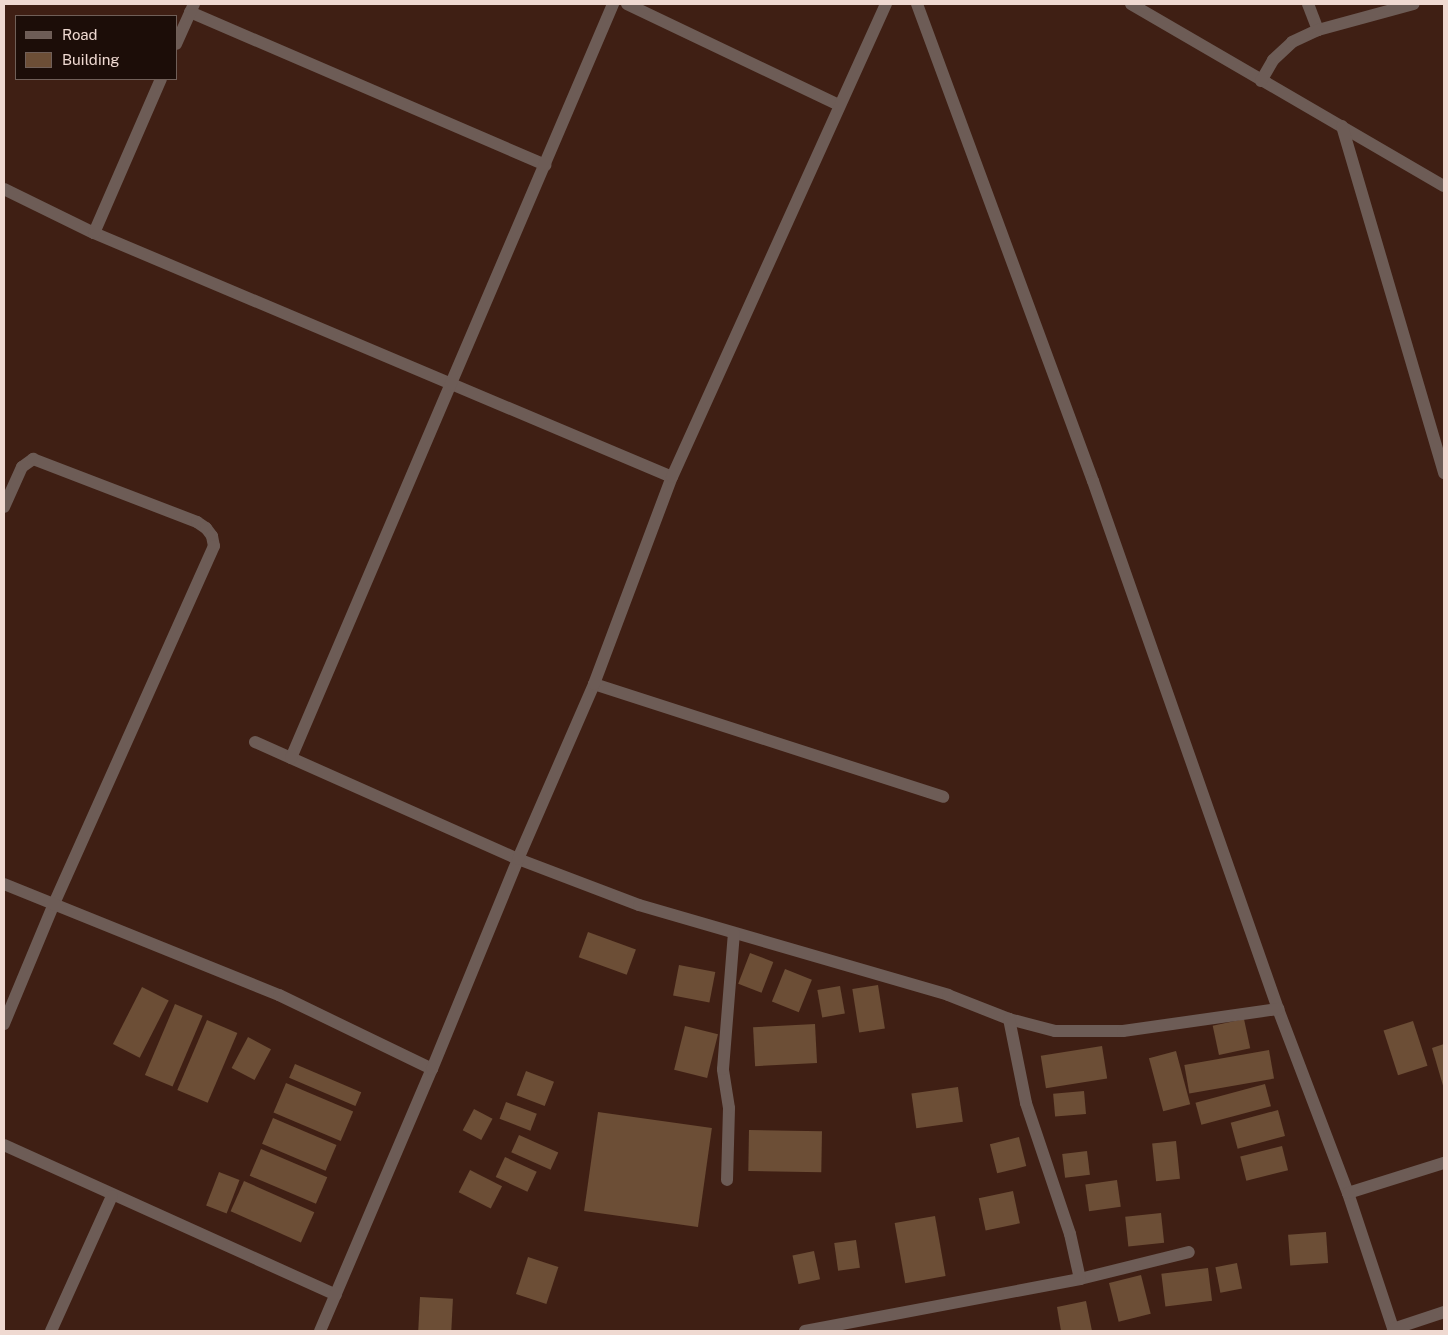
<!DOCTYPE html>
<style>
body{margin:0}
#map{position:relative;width:1448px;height:1335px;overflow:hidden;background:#3f1f14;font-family:"Public Sans",sans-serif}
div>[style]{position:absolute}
.building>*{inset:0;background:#6c4e36;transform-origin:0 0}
.minor>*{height:12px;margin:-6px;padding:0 6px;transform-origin:6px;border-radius:6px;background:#6d5c56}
span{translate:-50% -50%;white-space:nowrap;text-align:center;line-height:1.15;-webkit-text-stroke:4px #1c0d08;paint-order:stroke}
.frame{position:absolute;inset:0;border:5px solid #efd9d1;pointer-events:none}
.legend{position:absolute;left:15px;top:15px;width:162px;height:65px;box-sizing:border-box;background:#1c0d08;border:1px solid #705f58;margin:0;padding:6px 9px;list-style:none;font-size:15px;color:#efd9d1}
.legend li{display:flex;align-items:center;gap:10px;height:25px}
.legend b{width:25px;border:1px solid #705f58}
</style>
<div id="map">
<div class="building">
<div style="left:588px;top:932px;width:51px;height:27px;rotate:20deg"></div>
<div style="left:750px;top:953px;width:25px;height:33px;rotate:21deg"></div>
<div style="left:679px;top:965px;width:37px;height:31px;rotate:11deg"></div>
<div style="left:785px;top:969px;width:29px;height:35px;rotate:22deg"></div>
<div style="left:878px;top:985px;width:44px;height:26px;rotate:81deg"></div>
<div style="left:840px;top:986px;width:28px;height:23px;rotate:80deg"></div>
<div style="left:142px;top:987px;width:30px;height:64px;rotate:27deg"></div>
<div style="left:175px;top:1004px;width:30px;height:77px;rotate:23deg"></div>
<div style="left:1244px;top:1019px;width:30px;height:32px;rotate:78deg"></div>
<div style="left:207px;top:1020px;width:33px;height:76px;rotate:23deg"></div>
<div style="left:1413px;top:1021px;width:47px;height:31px;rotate:72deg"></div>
<div style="left:815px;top:1024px;width:39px;height:62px;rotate:87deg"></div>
<div style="left:685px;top:1026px;width:34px;height:45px;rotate:14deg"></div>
<div style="left:248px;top:1037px;width:26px;height:35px;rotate:28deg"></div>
<div style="clip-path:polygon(1444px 1044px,1444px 1089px,1432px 1048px)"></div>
<div style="left:1102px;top:1046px;width:33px;height:62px;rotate:81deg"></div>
<div style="left:1269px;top:1050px;width:29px;height:86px;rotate:80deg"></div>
<div style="left:1176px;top:1051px;width:55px;height:28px;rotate:75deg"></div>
<div style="left:295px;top:1064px;width:72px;height:15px;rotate:23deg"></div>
<div style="left:526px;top:1071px;width:30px;height:26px;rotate:21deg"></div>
<div style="left:286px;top:1083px;width:73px;height:32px;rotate:23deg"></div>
<div style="left:1265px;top:1084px;width:23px;height:72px;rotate:75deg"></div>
<div style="left:958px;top:1087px;width:35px;height:47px;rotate:82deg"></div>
<div style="left:1084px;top:1091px;width:23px;height:31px;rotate:85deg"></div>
<div style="left:506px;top:1102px;width:33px;height:18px;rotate:21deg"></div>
<div style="left:474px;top:1109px;width:21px;height:24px;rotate:28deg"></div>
<div style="left:1278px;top:1110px;width:27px;height:49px;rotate:75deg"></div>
<div style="left:598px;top:1112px;width:115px;height:100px;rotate:8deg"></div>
<div style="left:273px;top:1118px;width:69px;height:28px;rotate:23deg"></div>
<div style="left:749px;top:1130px;width:73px;height:41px;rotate:1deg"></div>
<div style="left:519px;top:1135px;width:43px;height:19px;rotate:24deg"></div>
<div style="left:1019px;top:1137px;width:30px;height:30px;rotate:76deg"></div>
<div style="left:1176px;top:1141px;width:38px;height:24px;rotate:84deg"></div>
<div style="left:1282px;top:1146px;width:25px;height:43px;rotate:76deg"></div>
<div style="left:261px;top:1149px;width:72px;height:29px;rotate:23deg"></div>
<div style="left:1087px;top:1151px;width:24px;height:25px;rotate:83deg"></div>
<div style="left:505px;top:1157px;width:35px;height:22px;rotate:25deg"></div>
<div style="left:470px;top:1170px;width:36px;height:25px;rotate:27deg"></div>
<div style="left:219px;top:1172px;width:22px;height:36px;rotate:21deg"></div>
<div style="left:1117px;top:1180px;width:27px;height:32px;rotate:82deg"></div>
<div style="left:244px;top:1181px;width:77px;height:33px;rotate:24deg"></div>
<div style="left:1013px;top:1191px;width:33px;height:35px;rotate:78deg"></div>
<div style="left:1161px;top:1213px;width:30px;height:36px;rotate:84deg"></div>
<div style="left:935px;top:1216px;width:61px;height:41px;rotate:80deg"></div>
<div style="left:1326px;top:1232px;width:31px;height:38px;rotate:86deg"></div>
<div style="left:856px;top:1240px;width:28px;height:22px;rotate:82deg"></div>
<div style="left:814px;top:1251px;width:29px;height:22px;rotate:78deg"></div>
<div style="left:528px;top:1257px;width:32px;height:39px;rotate:18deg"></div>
<div style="left:1237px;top:1263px;width:26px;height:22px;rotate:79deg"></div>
<div style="left:1208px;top:1268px;width:33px;height:47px;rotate:83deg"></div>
<div style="left:1141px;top:1275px;width:40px;height:33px;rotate:76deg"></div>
<div style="left:420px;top:1297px;width:33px;height:34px;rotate:3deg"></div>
<div style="clip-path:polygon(1086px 1301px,1092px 1331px,1061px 1331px,1057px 1307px)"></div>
</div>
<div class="minor">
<div style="left:627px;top:4px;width:235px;rotate:25.5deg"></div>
<div style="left:917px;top:4px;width:508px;rotate:69.75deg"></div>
<div style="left:1093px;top:481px;width:559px;rotate:70.69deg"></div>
<div style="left:1278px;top:1009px;width:197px;rotate:69.2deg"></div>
<div style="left:1348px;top:1193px;width:145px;rotate:71.6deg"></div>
<div style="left:1131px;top:4px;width:362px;rotate:30.2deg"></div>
<div style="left:1308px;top:4px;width:28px;rotate:69deg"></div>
<div style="left:190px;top:12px;width:387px;rotate:23.3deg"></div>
<div style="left:176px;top:44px;width:44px;rotate:-65.8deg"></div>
<div style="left:1261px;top:81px;width:24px;rotate:-60deg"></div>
<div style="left:1273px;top:60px;width:26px;rotate:-43deg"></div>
<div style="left:1292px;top:42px;width:29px;rotate:-25deg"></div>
<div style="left:1318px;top:30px;width:99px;rotate:-15.2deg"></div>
<div style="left:1342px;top:126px;width:362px;rotate:73.6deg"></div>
<div style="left:4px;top:189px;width:100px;rotate:26.1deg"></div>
<div style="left:94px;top:233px;width:627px;rotate:22.89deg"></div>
<div style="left:94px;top:233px;width:168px;rotate:-66.5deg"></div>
<div style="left:4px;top:507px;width:44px;rotate:-65.8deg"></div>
<div style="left:22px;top:467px;width:14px;rotate:-36deg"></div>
<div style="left:33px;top:459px;width:176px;rotate:21deg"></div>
<div style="left:197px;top:522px;width:11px;rotate:34deg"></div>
<div style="left:206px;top:528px;width:10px;rotate:53deg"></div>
<div style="left:212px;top:536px;width:10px;rotate:79deg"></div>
<div style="left:214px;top:546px;width:394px;rotate:114.1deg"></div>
<div style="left:53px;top:906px;width:128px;rotate:112.6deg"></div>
<div style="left:594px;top:684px;width:367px;rotate:17.9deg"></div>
<div style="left:255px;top:742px;width:288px;rotate:24deg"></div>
<div style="left:518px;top:859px;width:129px;rotate:20.8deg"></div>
<div style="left:639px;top:905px;width:322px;rotate:16.2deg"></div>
<div style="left:948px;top:995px;width:66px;rotate:21.5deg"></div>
<div style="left:1009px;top:1019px;width:48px;rotate:14.6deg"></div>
<div style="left:1055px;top:1031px;width:68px"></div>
<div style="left:1123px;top:1031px;width:157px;rotate:-8.1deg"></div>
<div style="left:291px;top:758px;width:820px;rotate:-66.87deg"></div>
<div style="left:4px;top:884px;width:297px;rotate:22deg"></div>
<div style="left:279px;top:995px;width:170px;rotate:25.8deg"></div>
<div style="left:4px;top:1145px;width:364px;rotate:24.3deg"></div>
<div style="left:727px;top:1180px;width:72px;rotate:-88.4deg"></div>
<div style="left:729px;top:1108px;width:39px;rotate:-99deg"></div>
<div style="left:723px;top:1069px;width:136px;rotate:-85.4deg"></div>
<div style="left:1348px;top:1193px;width:101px;rotate:-17.4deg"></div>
<div style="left:1080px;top:1279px;width:112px;rotate:-13.9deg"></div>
<div style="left:1393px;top:1329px;width:54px;rotate:-18.4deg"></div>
<div style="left:51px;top:1331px;width:148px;rotate:-65.7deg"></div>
<div style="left:320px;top:1331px;width:285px;rotate:-66.9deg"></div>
<div style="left:432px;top:1069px;width:227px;rotate:-67.7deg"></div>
<div style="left:518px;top:859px;width:191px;rotate:-66.5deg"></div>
<div style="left:594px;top:684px;width:221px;rotate:-69.4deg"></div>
<div style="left:672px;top:477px;width:519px;rotate:-65.66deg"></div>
<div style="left:805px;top:1331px;width:280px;rotate:-10.7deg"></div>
<div style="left:1080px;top:1279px;width:46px;rotate:-102.5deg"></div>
<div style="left:1070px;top:1234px;width:138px;rotate:-108.6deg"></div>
<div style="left:1026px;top:1103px;width:86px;rotate:-101.4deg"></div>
</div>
<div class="frame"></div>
<ul class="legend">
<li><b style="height:6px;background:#6d5c56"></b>Road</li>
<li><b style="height:14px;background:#6c4e36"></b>Building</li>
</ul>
</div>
